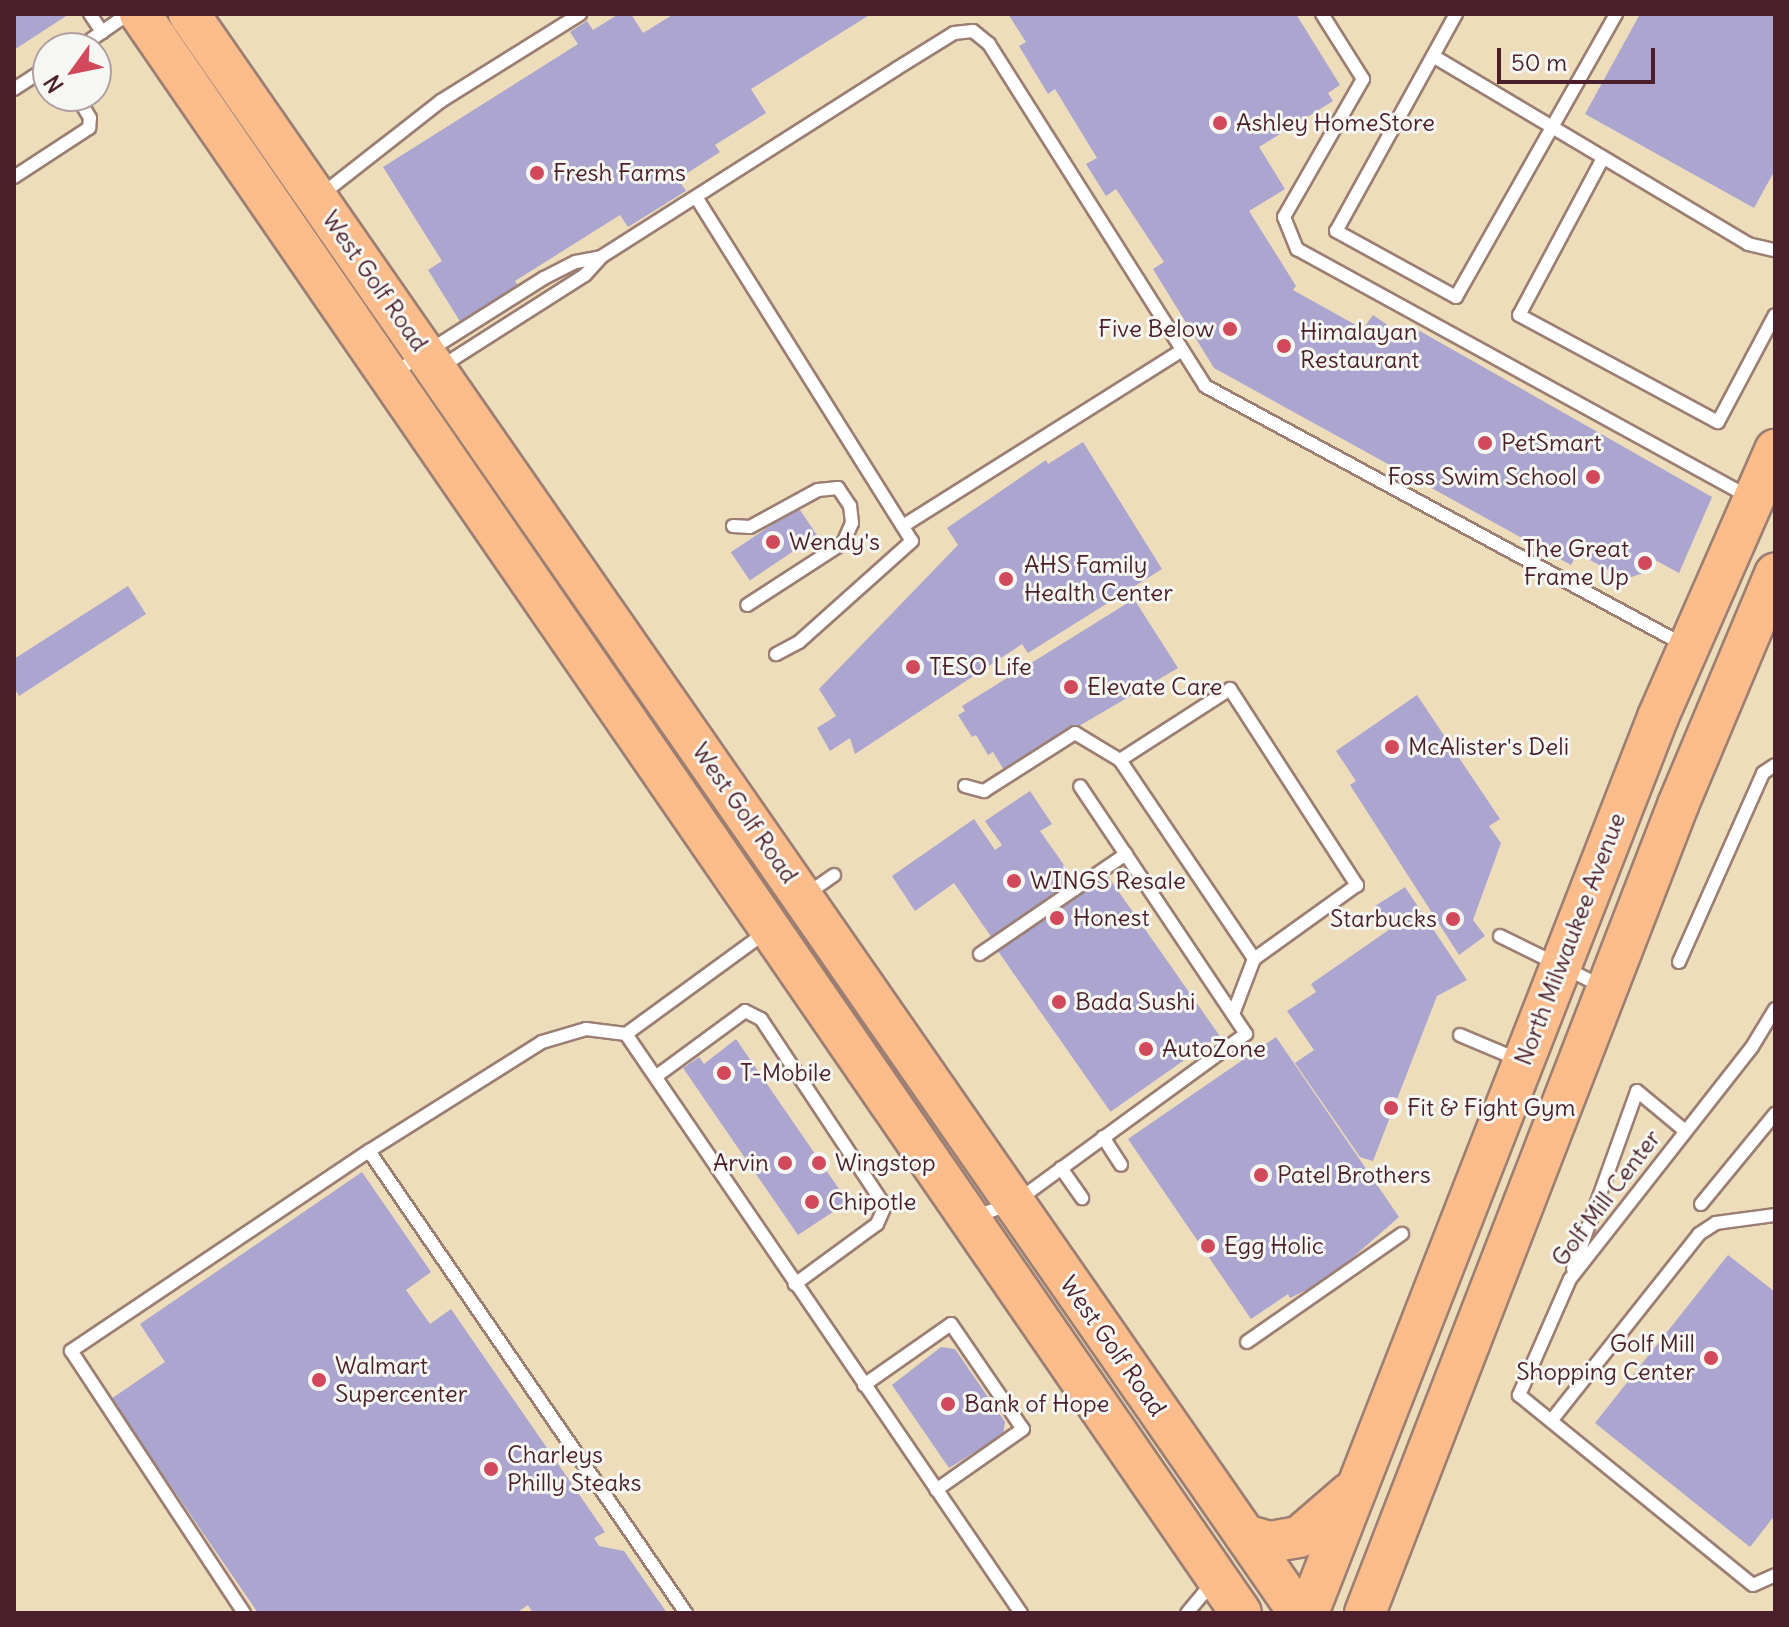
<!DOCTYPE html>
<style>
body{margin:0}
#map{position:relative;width:1789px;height:1627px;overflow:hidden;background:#edddbb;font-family:Delius,sans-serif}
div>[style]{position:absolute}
.building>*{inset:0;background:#aba5d0;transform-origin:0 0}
.roads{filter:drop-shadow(2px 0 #9c7e73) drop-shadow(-2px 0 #9c7e73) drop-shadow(0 2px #9c7e73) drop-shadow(0 -2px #9c7e73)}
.lane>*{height:12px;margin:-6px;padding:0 6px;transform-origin:6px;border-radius:6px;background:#fff}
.primary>*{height:40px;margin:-20px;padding:0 20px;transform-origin:20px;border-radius:20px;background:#f9bc8a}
.dots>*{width:22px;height:22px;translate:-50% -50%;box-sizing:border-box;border:4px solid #f6f6f2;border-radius:50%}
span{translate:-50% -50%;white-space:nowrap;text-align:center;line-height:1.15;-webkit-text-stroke:6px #f6f6f2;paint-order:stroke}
.poi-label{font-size:24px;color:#4a1f2b}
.left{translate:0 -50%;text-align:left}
.right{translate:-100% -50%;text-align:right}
.street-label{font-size:24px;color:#4a1f2b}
.frame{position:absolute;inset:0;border:16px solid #4a1f2b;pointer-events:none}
.north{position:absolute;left:32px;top:32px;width:80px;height:80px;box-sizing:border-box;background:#f6f6f2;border:2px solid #b1a0a2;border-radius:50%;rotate:237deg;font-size:22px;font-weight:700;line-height:32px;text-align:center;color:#4a1f2b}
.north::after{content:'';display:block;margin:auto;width:28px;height:36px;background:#d1495b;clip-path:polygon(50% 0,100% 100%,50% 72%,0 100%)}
.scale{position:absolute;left:1497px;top:48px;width:158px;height:36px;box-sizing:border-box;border:4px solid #4a1f2b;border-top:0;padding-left:10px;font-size:24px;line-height:28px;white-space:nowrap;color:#4a1f2b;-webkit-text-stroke:6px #f6f6f2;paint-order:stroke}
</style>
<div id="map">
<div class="building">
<div style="clip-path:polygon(14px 14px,65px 14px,66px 16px,14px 50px)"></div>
<div style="clip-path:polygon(619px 14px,631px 14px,643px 33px,674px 14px,871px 14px,751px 89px,766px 113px,715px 145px,720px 152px,678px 179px,686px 191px,628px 227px,620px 215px,515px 281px,519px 287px,461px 323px,428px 270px,442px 261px,383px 167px,578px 44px,570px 32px,587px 21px,593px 30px)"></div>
<div style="clip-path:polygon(1008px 14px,1296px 14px,1340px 85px,1328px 93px,1333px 101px,1259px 147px,1285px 189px,1249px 211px,1296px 286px,1293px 290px,1363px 329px,1373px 315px,1411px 341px,1418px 330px,1712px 497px,1679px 573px,1655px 560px,1650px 571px,1625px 579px,1577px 553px,1571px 565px,1214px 368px,1153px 269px,1164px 262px,1116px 189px,1106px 196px,1086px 164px,1097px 158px,1055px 89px,1048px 94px,1019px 46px,1026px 42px)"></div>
<div style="clip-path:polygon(1640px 14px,1775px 14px,1775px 170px,1754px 208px,1585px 114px)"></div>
<div style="clip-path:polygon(1083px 442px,1162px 569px,1028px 653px,1022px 644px,855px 754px,850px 738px,830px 751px,817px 728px,836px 716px,819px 689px,958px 545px,947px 528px,1046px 460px,1048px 464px)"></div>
<div style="left:798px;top:507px;width:34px;height:81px;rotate:56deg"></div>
<div style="clip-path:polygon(128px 586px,146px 614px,19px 696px,14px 687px,14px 659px)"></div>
<div style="clip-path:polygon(1134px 599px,1178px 668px,1004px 770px,993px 752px,988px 755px,976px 735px,972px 737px,958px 715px,965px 711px,962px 706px)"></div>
<div style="clip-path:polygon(1417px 695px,1500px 819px,1489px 826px,1501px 843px,1473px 920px,1485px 936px,1459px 955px,1350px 785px,1356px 781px,1336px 751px)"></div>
<div style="clip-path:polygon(1030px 791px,1052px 824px,1040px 831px,1076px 882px,994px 941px,954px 883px,915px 911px,892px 876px,974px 819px,995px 850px,1002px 845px,985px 821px)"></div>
<div style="left:1107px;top:875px;width:196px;height:133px;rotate:55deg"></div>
<div style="clip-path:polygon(1405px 887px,1467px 980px,1437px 996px,1373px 1161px,1360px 1157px,1295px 1063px,1314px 1050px,1287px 1011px,1316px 992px,1311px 984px,1390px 929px,1375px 906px)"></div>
<div style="clip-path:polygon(1276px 1037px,1399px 1217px,1327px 1280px,1290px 1298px,1288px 1294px,1251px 1319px,1128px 1139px)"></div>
<div style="clip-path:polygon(736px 1039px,848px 1202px,798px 1235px,683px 1068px,699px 1057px,704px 1064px)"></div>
<div style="clip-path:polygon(362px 1172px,431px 1272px,406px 1290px,430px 1324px,451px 1309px,605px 1532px,594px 1538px,599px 1546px,624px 1551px,667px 1613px,533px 1613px,528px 1605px,516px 1613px,258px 1613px,111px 1399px,165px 1362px,140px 1324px)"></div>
<div style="clip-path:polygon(1728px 1255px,1775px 1292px,1775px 1515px,1750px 1547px,1595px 1423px)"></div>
<div style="clip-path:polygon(941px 1347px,955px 1349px,1005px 1422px,1003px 1435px,949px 1468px,892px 1385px)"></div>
</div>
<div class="roads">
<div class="lane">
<div style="left:90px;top:14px;width:22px;rotate:56deg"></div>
<div style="left:1322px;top:14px;width:77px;rotate:57.8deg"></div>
<div style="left:1363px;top:79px;width:159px;rotate:119.8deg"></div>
<div style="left:1284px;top:217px;width:35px;rotate:68deg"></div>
<div style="left:1297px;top:249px;width:513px;rotate:28.76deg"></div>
<div style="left:1456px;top:14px;width:248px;rotate:118.9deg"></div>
<div style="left:1336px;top:231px;width:137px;rotate:28.8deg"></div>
<div style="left:1456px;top:297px;width:325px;rotate:-60.5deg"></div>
<div style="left:79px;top:48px;width:60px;rotate:-34.8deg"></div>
<div style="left:1433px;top:56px;width:367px;rotate:30.8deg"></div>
<div style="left:1748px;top:244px;width:28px;rotate:13deg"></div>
<div style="left:14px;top:89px;width:40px;rotate:-32.9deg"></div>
<div style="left:1603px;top:158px;width:178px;rotate:118.1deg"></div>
<div style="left:1519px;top:315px;width:226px;rotate:28.3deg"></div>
<div style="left:1718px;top:422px;width:121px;rotate:-62deg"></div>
<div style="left:14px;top:177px;width:90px;rotate:-33.2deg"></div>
<div style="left:89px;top:128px;width:10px;rotate:-84deg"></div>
<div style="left:90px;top:118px;width:26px;rotate:-121deg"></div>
<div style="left:321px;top:195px;width:152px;rotate:-38.1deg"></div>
<div style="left:441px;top:101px;width:164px;rotate:-32deg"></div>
<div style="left:696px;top:197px;width:406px;rotate:57.9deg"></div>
<div style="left:912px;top:541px;width:152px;rotate:138.2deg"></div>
<div style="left:799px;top:642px;width:26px;rotate:152deg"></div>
<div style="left:439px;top:368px;width:173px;rotate:-32.5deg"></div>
<div style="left:585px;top:275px;width:24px;rotate:-48deg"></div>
<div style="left:601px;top:257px;width:350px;rotate:-32.5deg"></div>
<div style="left:896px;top:69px;width:68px;rotate:-31.8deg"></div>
<div style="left:954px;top:33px;width:19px;rotate:-6deg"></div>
<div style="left:973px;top:31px;width:21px;rotate:39deg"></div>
<div style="left:989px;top:44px;width:404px;rotate:57.7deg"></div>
<div style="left:1205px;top:386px;width:545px;rotate:28.4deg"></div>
<div style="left:392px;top:374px;width:180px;rotate:-32.3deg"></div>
<div style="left:544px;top:278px;width:36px;rotate:-27deg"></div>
<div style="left:576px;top:262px;width:25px;rotate:-11deg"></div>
<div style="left:733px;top:526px;width:17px;rotate:3deg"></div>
<div style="left:750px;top:527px;width:77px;rotate:-28.6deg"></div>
<div style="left:818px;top:490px;width:20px;rotate:-6deg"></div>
<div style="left:838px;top:488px;width:22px;rotate:56deg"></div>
<div style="left:850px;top:506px;width:17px;rotate:83deg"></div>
<div style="left:852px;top:523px;width:22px;rotate:114deg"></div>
<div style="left:843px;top:543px;width:114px;rotate:147.1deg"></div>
<div style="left:903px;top:526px;width:328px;rotate:-32.2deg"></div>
<div style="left:1120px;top:760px;width:131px;rotate:-32.8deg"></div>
<div style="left:1230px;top:689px;width:234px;rotate:57.1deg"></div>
<div style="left:1357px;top:885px;width:127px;rotate:144.3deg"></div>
<div style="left:1254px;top:959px;width:59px;rotate:110.9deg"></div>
<div style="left:965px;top:786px;width:20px;rotate:15deg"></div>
<div style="left:984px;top:791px;width:108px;rotate:-32.5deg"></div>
<div style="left:1075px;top:733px;width:52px;rotate:31deg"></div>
<div style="left:1120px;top:760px;width:240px;rotate:56deg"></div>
<div style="left:807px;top:894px;width:33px;rotate:-35deg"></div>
<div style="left:1500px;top:936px;width:113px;rotate:26.3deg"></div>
<div style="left:980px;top:954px;width:177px;rotate:-34.4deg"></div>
<div style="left:1679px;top:962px;width:207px;rotate:-66deg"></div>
<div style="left:1763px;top:773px;width:14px;rotate:-34deg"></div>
<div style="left:1775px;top:1009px;width:44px;rotate:121.2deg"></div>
<div style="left:1752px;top:1047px;width:295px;rotate:128.1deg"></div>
<div style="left:1570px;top:1279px;width:127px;rotate:113.7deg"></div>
<div style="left:1519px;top:1395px;width:301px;rotate:39.1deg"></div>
<div style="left:1753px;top:1585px;width:24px;rotate:-24deg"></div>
<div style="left:626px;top:1034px;width:701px;rotate:55.7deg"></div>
<div style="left:1460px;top:1035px;width:64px;rotate:23deg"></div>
<div style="left:658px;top:1075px;width:108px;rotate:-36.3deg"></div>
<div style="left:745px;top:1011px;width:18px;rotate:27deg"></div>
<div style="left:761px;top:1019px;width:224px;rotate:56.5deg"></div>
<div style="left:885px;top:1206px;width:20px;rotate:114deg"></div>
<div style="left:877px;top:1224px;width:102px;rotate:143.8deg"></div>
<div style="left:1103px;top:1137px;width:33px;rotate:57deg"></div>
<div style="left:1061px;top:1168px;width:37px;rotate:55deg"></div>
<div style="left:1701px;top:1204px;width:117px;rotate:-50.6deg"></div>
<div style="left:976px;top:1216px;width:40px;rotate:-18.9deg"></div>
<div style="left:1014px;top:1203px;width:287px;rotate:-36.1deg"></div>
<div style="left:1246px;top:1034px;width:298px;rotate:-123.8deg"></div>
<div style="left:1573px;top:1269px;width:189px;rotate:-70.2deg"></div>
<div style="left:1637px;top:1091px;width:61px;rotate:39.7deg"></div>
<div style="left:1247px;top:1342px;width:189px;rotate:-34.9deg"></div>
<div style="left:864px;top:1385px;width:106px;rotate:-35deg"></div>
<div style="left:951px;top:1324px;width:127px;rotate:55.6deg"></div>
<div style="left:1023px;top:1429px;width:106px;rotate:145deg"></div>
<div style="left:1551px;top:1421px;width:238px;rotate:-51.6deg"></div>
<div style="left:1699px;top:1234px;width:20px;rotate:-33deg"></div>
<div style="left:1716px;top:1223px;width:60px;rotate:-7.7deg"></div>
<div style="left:244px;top:1613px;width:314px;rotate:-123.4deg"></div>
<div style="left:71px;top:1351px;width:359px;rotate:-33.9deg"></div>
<div style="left:686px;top:1613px;width:560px;rotate:-124.46deg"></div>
<div style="left:369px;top:1151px;width:204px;rotate:-32.2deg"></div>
<div style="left:542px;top:1042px;width:46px;rotate:-16.5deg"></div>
<div style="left:586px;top:1029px;width:40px;rotate:7.1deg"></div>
<div style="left:626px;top:1034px;width:173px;rotate:-36.1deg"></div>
<div style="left:1187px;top:1613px;width:40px;rotate:-50deg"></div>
</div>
<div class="primary">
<div style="left:140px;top:14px;width:1941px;rotate:55.45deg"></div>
<div style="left:189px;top:14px;width:1947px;rotate:55.23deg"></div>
<div style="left:1245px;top:1535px;width:26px;rotate:16deg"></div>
<div style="left:1270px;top:1542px;width:29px;rotate:-10deg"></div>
<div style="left:1299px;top:1537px;width:67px;rotate:-40.8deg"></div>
<div style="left:1308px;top:1613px;width:962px;rotate:-68.66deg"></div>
<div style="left:1658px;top:717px;width:292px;rotate:-66.3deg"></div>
<div style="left:1365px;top:1613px;width:867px;rotate:-68.82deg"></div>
<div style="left:1678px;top:805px;width:251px;rotate:-67.2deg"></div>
</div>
</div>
<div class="dots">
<div style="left:1220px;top:123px;background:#d1495b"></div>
<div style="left:537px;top:173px;background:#d1495b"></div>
<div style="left:1230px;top:329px;background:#d1495b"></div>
<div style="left:1284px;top:346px;background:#d1495b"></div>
<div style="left:1485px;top:443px;background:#d1495b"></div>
<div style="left:1593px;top:477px;background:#d1495b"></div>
<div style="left:773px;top:542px;background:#d1495b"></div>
<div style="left:1645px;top:563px;background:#d1495b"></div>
<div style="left:1006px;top:579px;background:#d1495b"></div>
<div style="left:913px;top:667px;background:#d1495b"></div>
<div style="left:1071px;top:687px;background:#d1495b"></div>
<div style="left:1392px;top:747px;background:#d1495b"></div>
<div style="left:1014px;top:881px;background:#d1495b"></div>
<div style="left:1057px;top:918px;background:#d1495b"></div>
<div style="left:1453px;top:919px;background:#d1495b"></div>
<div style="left:1059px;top:1002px;background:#d1495b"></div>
<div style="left:1146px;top:1049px;background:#d1495b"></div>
<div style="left:724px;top:1073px;background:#d1495b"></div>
<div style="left:1391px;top:1108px;background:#d1495b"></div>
<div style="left:785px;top:1163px;background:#d1495b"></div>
<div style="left:819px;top:1163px;background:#d1495b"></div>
<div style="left:1261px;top:1175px;background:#d1495b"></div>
<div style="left:812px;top:1202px;background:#d1495b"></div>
<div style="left:1208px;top:1246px;background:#d1495b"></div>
<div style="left:1711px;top:1358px;background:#d1495b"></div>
<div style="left:319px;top:1380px;background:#d1495b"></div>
<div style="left:948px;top:1404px;background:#d1495b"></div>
<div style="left:491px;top:1469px;background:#d1495b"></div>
</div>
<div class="poi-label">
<span class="left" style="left:1236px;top:123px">Ashley HomeStore</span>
<span class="left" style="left:553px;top:173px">Fresh Farms</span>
<span class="right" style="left:1214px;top:329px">Five Below</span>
<span class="left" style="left:1300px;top:346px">Himalayan<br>Restaurant</span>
<span class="left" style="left:1501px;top:443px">PetSmart</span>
<span class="right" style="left:1577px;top:477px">Foss Swim School</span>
<span class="left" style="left:789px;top:542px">Wendy's</span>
<span class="right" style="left:1629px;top:563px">The Great<br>Frame Up</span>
<span class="left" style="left:1024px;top:579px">AHS Family<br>Health Center</span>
<span class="left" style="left:929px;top:667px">TESO Life</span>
<span class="left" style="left:1087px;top:687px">Elevate Care</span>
<span class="left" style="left:1408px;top:747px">McAlister's Deli</span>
<span class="left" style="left:1030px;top:881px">WINGS Resale</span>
<span class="left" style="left:1073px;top:918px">Honest</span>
<span class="right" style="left:1437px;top:919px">Starbucks</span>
<span class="left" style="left:1075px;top:1002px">Bada Sushi</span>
<span class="left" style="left:1162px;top:1049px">AutoZone</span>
<span class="left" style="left:740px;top:1073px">T-Mobile</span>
<span class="left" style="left:1407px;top:1108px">Fit &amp; Fight Gym</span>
<span class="right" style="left:769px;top:1163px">Arvin</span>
<span class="left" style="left:835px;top:1163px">Wingstop</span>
<span class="left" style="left:1277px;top:1175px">Patel Brothers</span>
<span class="left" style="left:828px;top:1202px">Chipotle</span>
<span class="left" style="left:1224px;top:1246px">Egg Holic</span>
<span class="right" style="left:1695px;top:1358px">Golf Mill<br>Shopping Center</span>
<span class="left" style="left:335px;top:1380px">Walmart<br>Supercenter</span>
<span class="left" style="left:964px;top:1404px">Bank of Hope</span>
<span class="left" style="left:507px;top:1469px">Charleys<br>Philly Steaks</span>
</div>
<div class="street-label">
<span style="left:375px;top:281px;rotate:55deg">West Golf Road</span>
<span style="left:745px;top:813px;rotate:55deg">West Golf Road</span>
<span style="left:1570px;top:939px;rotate:-69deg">North Milwaukee Avenue</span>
<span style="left:1606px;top:1198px;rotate:-53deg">Golf Mill Center</span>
<span style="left:1113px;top:1346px;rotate:55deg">West Golf Road</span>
</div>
<div class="frame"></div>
<div class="north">N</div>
<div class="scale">50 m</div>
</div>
